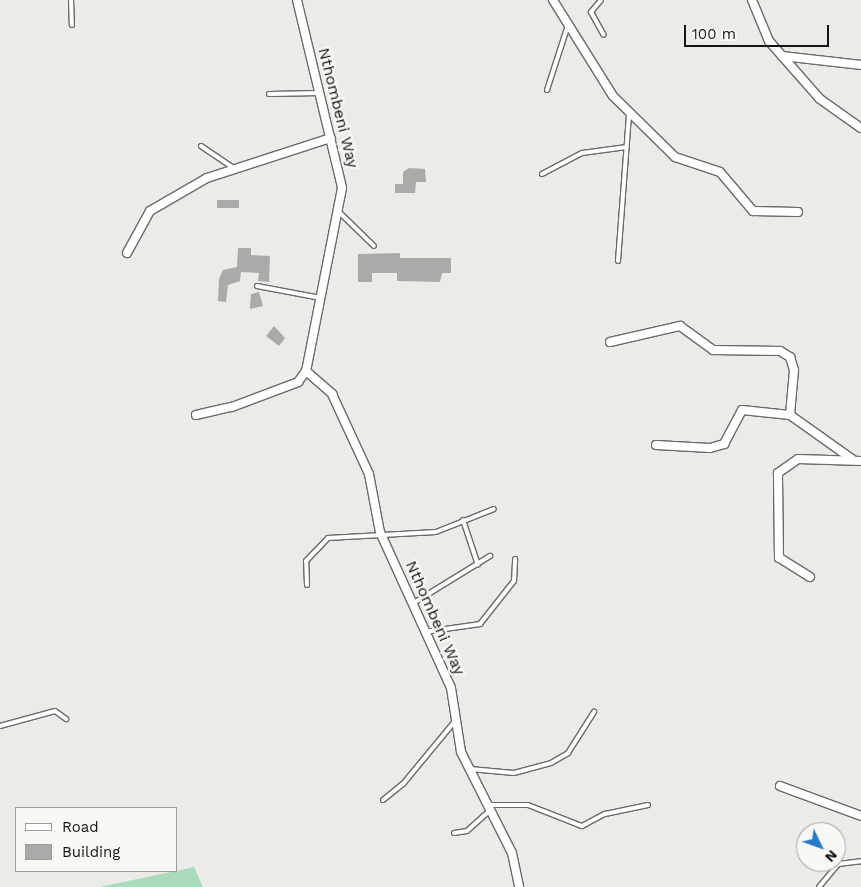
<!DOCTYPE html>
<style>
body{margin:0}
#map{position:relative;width:861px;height:887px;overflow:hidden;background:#ecebe8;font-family:"Work Sans",sans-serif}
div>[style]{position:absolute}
.water>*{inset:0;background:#a9dabc}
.building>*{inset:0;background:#aaaba8;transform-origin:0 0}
.roads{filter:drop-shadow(1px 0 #6b6a67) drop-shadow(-1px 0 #6b6a67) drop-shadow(0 1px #6b6a67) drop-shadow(0 -1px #6b6a67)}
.lane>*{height:4px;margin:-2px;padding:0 2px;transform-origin:2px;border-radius:2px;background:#fff}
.street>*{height:8px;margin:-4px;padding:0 4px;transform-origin:4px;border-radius:4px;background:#fff}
span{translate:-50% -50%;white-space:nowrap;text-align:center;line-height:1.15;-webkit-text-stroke:4.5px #f9f8f5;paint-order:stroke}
.street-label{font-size:16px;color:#151514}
.legend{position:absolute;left:15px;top:807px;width:162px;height:65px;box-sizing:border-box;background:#f9f8f5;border:1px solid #9e9d9b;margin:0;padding:6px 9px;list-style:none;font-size:15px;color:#151514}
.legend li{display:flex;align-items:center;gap:10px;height:25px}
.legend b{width:25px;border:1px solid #9e9d9b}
.north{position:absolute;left:796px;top:822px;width:50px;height:50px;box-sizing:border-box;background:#f9f8f5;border:1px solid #9e9d9b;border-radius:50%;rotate:132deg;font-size:14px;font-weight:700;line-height:20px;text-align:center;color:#151514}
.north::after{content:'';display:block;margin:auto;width:18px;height:22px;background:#267bc9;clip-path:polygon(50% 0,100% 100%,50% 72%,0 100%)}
.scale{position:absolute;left:684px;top:25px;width:145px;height:22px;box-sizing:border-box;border:2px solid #151514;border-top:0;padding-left:6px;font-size:15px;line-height:18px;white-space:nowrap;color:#151514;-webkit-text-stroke:4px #f9f8f5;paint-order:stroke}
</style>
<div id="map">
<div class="water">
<div style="clip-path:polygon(194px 867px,203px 887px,99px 887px,176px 871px)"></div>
</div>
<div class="building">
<div style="clip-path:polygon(409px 168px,425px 169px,426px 182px,416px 182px,415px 193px,395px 193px,395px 184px,403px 184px,403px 172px)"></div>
<div style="left:239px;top:200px;width:8px;height:22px;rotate:90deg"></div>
<div style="clip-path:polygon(238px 248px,251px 248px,251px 255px,270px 256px,269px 282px,258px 281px,259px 273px,241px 272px,240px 281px,228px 285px,226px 302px,218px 301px,219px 279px,223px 270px,237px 267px)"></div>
<div style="clip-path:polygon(400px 253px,400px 258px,451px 258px,451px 273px,442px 273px,440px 282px,397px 281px,397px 273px,372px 273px,372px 282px,358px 282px,358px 254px)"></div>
<div style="clip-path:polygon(259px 292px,263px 306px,250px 309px,251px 294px)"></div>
<div style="clip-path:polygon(274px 326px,285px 338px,279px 346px,266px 336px)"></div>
</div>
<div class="roads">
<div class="lane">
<div style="left:71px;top:0;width:25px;rotate:88deg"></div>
<div style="left:601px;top:0;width:16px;rotate:130deg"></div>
<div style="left:591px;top:12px;width:26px;rotate:61deg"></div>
<div style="left:547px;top:90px;width:68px;rotate:-72.1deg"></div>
<div style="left:269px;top:94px;width:51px;rotate:-1.1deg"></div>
<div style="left:201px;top:146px;width:40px;rotate:34deg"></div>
<div style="left:542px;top:174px;width:45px;rotate:-27.7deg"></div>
<div style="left:582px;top:153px;width:45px;rotate:-7.6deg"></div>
<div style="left:338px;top:211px;width:50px;rotate:44.2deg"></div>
<div style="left:618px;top:261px;width:147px;rotate:-85.7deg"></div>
<div style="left:257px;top:286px;width:65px;rotate:10.6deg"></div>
<div style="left:463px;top:520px;width:47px;rotate:71.6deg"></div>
<div style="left:307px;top:585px;width:24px;rotate:-92deg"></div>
<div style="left:306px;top:561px;width:32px;rotate:-46deg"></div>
<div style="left:328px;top:538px;width:108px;rotate:-3.2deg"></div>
<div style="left:436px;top:532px;width:62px;rotate:-21.6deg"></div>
<div style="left:412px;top:604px;width:92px;rotate:-31.6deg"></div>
<div style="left:424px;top:632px;width:57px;rotate:-8.1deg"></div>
<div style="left:480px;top:624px;width:55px;rotate:-51.7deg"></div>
<div style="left:514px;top:581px;width:22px;rotate:-87deg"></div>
<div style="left:0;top:726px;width:57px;rotate:-15.3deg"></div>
<div style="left:55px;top:711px;width:14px;rotate:36deg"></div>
<div style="left:470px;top:769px;width:44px;rotate:5.2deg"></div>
<div style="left:514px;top:773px;width:38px;rotate:-15deg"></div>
<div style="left:551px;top:763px;width:20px;rotate:-30deg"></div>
<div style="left:568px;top:753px;width:49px;rotate:-57.6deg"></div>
<div style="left:383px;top:800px;width:26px;rotate:-39deg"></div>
<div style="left:403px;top:784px;width:83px;rotate:-50.4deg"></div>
<div style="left:490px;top:805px;width:38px"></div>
<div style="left:528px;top:805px;width:58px;rotate:21.3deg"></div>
<div style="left:582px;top:826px;width:26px;rotate:-28deg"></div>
<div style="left:605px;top:814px;width:44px;rotate:-11.8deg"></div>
<div style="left:454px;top:833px;width:13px;rotate:-9deg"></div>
<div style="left:467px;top:831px;width:31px;rotate:-42deg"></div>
<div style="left:819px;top:887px;width:30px;rotate:-50deg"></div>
<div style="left:838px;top:864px;width:23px;rotate:-7deg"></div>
</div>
<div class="street">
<div style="left:297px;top:0;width:193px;rotate:76.5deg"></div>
<div style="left:342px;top:188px;width:187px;rotate:101.1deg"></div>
<div style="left:306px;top:371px;width:35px;rotate:41deg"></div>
<div style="left:332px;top:394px;width:88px;rotate:65.2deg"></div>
<div style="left:369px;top:474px;width:59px;rotate:79.3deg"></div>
<div style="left:380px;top:532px;width:171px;rotate:65.5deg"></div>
<div style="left:451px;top:688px;width:65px;rotate:81.1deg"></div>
<div style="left:461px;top:752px;width:113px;rotate:63.2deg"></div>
<div style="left:512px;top:853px;width:35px;rotate:78deg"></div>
<div style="left:553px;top:0;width:113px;rotate:58deg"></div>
<div style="left:613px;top:96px;width:87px;rotate:44.5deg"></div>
<div style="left:675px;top:157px;width:47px;rotate:18.4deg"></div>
<div style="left:720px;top:172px;width:51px;rotate:49.8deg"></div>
<div style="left:753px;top:211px;width:45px;rotate:1.3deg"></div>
<div style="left:752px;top:0;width:44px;rotate:67.5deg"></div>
<div style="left:769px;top:41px;width:77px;rotate:48.7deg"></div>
<div style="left:820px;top:99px;width:50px;rotate:35.3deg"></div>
<div style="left:782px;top:56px;width:80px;rotate:6.5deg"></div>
<div style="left:127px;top:253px;width:48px;rotate:-61.3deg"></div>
<div style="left:150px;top:211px;width:66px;rotate:-30.1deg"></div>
<div style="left:207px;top:178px;width:130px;rotate:-17.9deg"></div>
<div style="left:610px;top:342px;width:72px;rotate:-12.9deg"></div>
<div style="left:680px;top:326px;width:41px;rotate:36deg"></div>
<div style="left:713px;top:350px;width:67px;rotate:0.9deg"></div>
<div style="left:780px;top:351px;width:12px;rotate:31deg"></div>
<div style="left:790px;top:357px;width:14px;rotate:73deg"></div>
<div style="left:794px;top:370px;width:45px;rotate:95.1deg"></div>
<div style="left:790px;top:415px;width:76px;rotate:35.4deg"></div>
<div style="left:196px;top:415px;width:37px;rotate:-13deg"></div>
<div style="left:232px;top:407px;width:71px;rotate:-20.7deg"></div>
<div style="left:298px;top:382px;width:14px;rotate:-54deg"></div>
<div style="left:656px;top:445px;width:54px;rotate:3.2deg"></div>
<div style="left:710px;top:448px;width:15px;rotate:-16deg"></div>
<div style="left:724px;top:444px;width:38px;rotate:-62deg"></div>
<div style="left:742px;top:410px;width:48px;rotate:5.9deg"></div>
<div style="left:810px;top:577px;width:36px;rotate:-148deg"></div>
<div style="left:779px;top:558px;width:85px;rotate:-90.7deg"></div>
<div style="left:778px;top:473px;width:24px;rotate:-35deg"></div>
<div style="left:798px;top:459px;width:63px;rotate:1.8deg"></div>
<div style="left:780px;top:786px;width:86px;rotate:20.3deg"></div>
</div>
</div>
<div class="street-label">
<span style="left:338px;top:108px;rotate:76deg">Nthombeni Way</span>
<span style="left:435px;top:618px;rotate:66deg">Nthombeni Way</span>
</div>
<ul class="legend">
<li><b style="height:6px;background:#fff"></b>Road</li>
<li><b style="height:14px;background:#aaaba8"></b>Building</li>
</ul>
<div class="north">N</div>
<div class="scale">100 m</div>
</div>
